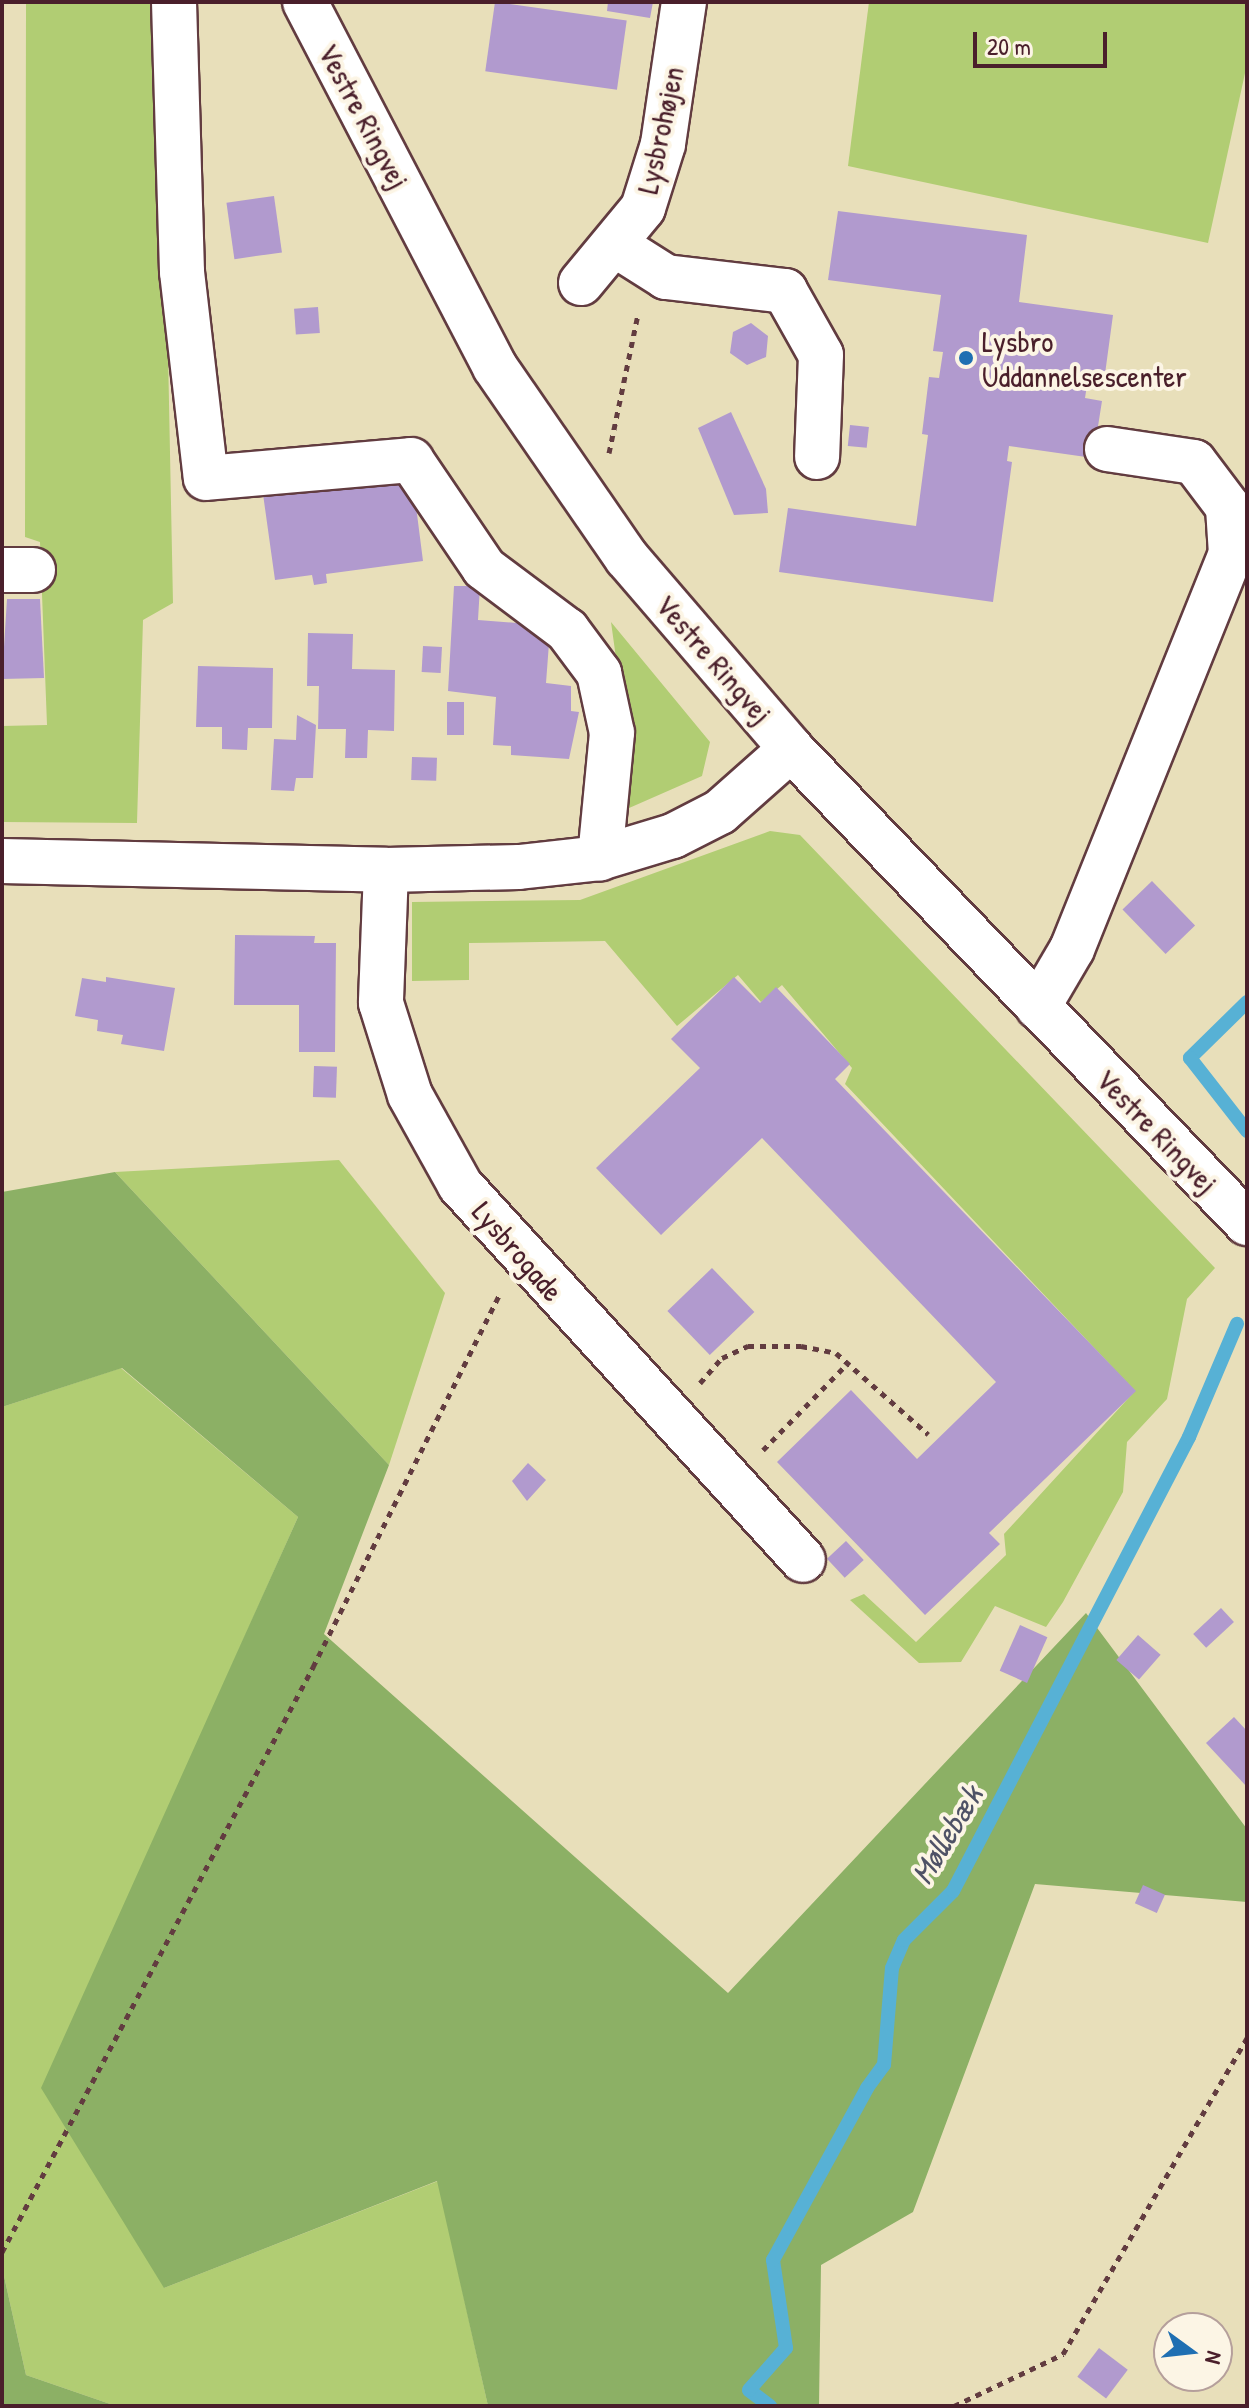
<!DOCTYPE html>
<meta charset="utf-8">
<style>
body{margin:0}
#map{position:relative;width:1249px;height:2408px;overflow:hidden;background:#e8dfba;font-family:"Patrick Hand",sans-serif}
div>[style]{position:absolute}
.green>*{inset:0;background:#b1cd73}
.forest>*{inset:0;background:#8cb065}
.stream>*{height:14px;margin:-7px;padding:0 7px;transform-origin:7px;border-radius:7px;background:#57b1d5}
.building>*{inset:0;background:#b19ace;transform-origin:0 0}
.path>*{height:5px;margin-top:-2.5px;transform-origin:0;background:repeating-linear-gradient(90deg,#623c40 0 6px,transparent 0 12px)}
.roads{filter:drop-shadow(2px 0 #623c40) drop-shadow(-2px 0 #623c40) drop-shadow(0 2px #623c40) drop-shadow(0 -2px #623c40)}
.minor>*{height:44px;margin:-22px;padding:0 22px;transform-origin:22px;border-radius:22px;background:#fff}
.major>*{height:44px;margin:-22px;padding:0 22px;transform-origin:22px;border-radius:22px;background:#fff}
.dots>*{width:22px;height:22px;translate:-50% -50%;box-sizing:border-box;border:4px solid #fcf5e5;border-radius:50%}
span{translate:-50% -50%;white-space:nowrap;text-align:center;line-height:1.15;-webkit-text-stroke:8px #fcf5e5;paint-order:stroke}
.street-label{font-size:30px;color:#4a1f2b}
.poi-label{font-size:30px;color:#4a1f2b}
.left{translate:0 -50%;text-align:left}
.water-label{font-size:32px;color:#4f5266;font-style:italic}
.frame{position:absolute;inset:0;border:4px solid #4a1f2b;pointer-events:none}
.north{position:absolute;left:1153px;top:2312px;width:80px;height:80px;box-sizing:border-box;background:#fcf5e5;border:2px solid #b59f9b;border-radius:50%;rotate:105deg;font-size:22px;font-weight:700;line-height:32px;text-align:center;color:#4a1f2b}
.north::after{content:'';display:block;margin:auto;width:28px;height:36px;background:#1f6fb2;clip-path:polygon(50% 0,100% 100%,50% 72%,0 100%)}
.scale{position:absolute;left:973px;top:32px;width:134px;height:36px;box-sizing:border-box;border:4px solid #4a1f2b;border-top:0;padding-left:10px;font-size:24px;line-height:28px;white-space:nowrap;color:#4a1f2b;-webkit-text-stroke:6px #fcf5e5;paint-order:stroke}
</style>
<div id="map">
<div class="green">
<div style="clip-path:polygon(26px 2px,161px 2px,173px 603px,143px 620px,137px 823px,2px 822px,2px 726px,47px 725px,40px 542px,25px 537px)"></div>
<div style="clip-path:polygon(869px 2px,1247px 2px,1247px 64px,1208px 243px,848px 166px)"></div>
<div style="clip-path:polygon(611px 622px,710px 742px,702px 776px,620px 812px,626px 730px)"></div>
<div style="clip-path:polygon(770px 831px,800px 835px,1215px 1268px,1187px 1299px,1167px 1399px,1127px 1442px,1123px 1492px,1063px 1602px,1046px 1627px,995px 1606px,961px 1662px,919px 1663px,850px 1600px,864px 1594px,916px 1642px,1006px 1555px,1004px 1534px,1135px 1391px,845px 1084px,852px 1068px,782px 985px,761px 1002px,738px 975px,677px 1026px,605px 941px,469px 943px,469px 980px,412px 981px,412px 902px,580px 900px)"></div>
<div style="clip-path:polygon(339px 1160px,445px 1293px,389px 1465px,115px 1172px)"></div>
<div style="clip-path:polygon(121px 1368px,298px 1517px,192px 1755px,164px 2288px,438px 2181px,488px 2406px,116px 2406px,26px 2375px,2px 2267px,2px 1407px)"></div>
</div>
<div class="forest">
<div style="clip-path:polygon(115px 1172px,389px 1465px,324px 1634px,728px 1993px,1086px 1613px,1247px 1829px,1247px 1902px,1035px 1884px,913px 2212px,821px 2265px,819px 2406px,488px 2406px,437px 2181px,164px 2288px,41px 2088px,298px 1517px,122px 1368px,2px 1407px,2px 1192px)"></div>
<div style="clip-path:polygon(2px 2267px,26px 2375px,116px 2406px,2px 2406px)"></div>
</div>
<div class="stream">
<div style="left:1247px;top:1002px;width:80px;rotate:135.5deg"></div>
<div style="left:1190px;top:1058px;width:93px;rotate:52deg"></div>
<div style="left:770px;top:2406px;width:26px;rotate:-143deg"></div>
<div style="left:749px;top:2390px;width:56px;rotate:-48.6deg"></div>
<div style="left:786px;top:2348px;width:89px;rotate:-98.4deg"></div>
<div style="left:773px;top:2260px;width:196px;rotate:-61.3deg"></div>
<div style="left:867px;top:2088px;width:29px;rotate:-54deg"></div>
<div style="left:884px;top:2065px;width:97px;rotate:-85.3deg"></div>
<div style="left:892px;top:1968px;width:30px;rotate:-67deg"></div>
<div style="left:904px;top:1940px;width:69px;rotate:-45deg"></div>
<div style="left:953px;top:1891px;width:512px;rotate:-62.53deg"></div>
<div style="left:1189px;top:1437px;width:123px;rotate:-67deg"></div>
</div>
<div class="building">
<div style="left:495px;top:2px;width:133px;height:70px;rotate:8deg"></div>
<div style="clip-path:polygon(608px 2px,653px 2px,650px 18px,607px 11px)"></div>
<div style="left:274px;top:196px;width:57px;height:48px;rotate:82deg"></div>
<div style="clip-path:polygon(838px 211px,1027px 235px,1019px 302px,1113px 315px,1105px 374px,1089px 372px,1085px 398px,1102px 401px,1093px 458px,1009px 446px,1007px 461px,1012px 462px,993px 602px,779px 572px,788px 508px,916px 526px,928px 435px,922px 434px,929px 377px,939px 378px,943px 352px,933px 351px,941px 295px,828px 280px)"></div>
<div style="left:318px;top:307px;width:26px;height:24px;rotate:86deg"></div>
<div style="clip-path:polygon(751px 323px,768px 336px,766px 357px,747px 365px,730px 353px,733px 332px)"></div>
<div style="clip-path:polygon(731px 412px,766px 489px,768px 513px,734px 515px,698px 428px)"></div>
<div style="left:850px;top:425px;width:19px;height:21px;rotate:6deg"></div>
<div style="clip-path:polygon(412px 475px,423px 561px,326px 574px,327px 583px,314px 585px,312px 575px,275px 580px,263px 494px)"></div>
<div style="clip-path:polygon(454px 586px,480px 586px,478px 620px,542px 625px,550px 630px,546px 683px,571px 686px,571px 711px,579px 712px,569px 759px,511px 755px,511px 746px,493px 745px,496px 697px,448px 691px)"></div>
<div style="clip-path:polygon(7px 599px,40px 599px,44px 678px,2px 679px)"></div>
<div style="clip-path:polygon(308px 633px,353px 634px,352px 669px,395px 670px,394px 731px,368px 730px,367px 758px,345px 758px,346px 729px,318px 729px,319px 686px,307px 686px)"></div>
<div style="left:423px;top:646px;width:19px;height:26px;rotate:3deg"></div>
<div style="clip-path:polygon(198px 666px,273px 668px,272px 728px,248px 728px,247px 750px,222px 749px,222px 727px,196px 727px)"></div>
<div style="left:447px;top:702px;width:17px;height:33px"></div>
<div style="clip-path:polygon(297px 715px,316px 725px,313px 778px,296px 778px,294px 791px,271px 790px,274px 739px,296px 740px)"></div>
<div style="left:412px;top:757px;width:25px;height:23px;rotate:2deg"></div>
<div style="left:1152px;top:881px;width:62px;height:41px;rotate:46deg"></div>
<div style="clip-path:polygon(235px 935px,315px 936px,314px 943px,336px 943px,335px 1052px,299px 1052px,299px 1005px,234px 1005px)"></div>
<div style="clip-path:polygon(106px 977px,175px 988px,164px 1051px,121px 1044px,123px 1035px,97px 1031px,98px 1020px,75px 1016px,82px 978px,106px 982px)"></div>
<div style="clip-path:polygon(734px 977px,760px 1003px,776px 987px,850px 1064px,835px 1079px,1136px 1391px,989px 1533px,1000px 1544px,925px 1615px,777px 1462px,851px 1390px,917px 1459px,996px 1382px,762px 1138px,661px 1235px,596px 1168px,700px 1068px,671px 1039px)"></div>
<div style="left:314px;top:1066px;width:23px;height:31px;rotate:2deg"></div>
<div style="left:712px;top:1268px;width:61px;height:62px;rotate:46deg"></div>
<div style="clip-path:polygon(528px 1463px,546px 1480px,527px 1501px,512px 1481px)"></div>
<div style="left:846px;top:1541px;width:26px;height:26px;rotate:47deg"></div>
<div style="left:1221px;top:1608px;width:19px;height:38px;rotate:47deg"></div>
<div style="left:1020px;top:1625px;width:30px;height:50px;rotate:24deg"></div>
<div style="left:1138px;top:1635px;width:30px;height:33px;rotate:41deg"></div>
<div style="clip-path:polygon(1234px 1717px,1247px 1731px,1247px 1787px,1206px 1743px)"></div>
<div style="left:1143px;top:1885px;width:24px;height:20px;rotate:24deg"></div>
<div style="left:1099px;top:2348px;width:36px;height:36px;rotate:37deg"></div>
</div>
<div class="path">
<div style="left:609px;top:453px;width:142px;rotate:-78.2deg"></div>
<div style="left:700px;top:1383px;width:33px;rotate:-49deg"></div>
<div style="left:722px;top:1358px;width:29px;rotate:-25deg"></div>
<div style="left:748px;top:1346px;width:53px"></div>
<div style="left:801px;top:1346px;width:36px;rotate:11deg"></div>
<div style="left:836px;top:1353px;width:123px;rotate:41.4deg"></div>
<div style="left:763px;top:1450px;width:123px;rotate:-45.7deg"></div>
<div style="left:2px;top:2252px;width:663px;rotate:-62deg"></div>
<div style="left:313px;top:1667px;width:419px;rotate:-63.4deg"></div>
<div style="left:954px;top:2406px;width:121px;rotate:-25.5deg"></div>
<div style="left:1063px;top:2354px;width:366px;rotate:-59.8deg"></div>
</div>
<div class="roads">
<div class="minor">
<div style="left:174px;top:2px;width:270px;rotate:88.3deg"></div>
<div style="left:182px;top:272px;width:207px;rotate:83.4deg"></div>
<div style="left:206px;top:478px;width:206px;rotate:-5deg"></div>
<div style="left:411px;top:460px;width:130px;rotate:55.9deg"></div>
<div style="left:484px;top:568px;width:104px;rotate:36.8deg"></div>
<div style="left:567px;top:630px;width:54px;rotate:53.3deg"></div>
<div style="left:599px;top:673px;width:61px;rotate:77.8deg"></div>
<div style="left:612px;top:733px;width:126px;rotate:95.5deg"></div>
<div style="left:617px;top:246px;width:58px;rotate:32.3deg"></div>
<div style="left:666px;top:277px;width:120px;rotate:6.7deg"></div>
<div style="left:785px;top:291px;width:73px;rotate:60.6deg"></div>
<div style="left:821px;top:355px;width:102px;rotate:92.2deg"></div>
<div style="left:581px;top:283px;width:97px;rotate:-50.4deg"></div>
<div style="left:643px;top:208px;width:67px;rotate:-72.6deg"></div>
<div style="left:663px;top:144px;width:144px;rotate:-81.6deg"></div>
<div style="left:2px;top:570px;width:31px"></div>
<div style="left:2px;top:861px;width:384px;rotate:1.3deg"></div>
<div style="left:386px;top:870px;width:133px;rotate:-1.3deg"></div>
<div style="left:519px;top:867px;width:81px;rotate:-6.3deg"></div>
<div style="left:600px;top:858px;width:76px;rotate:-16.8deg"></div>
<div style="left:673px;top:836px;width:53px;rotate:-27.1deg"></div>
<div style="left:720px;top:812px;width:95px;rotate:-41.6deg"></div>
<div style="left:386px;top:870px;width:133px;rotate:92.2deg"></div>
<div style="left:381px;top:1003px;width:96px;rotate:72.5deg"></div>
<div style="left:410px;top:1095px;width:103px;rotate:60.9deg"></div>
<div style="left:460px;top:1185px;width:508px;rotate:47.55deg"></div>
<div style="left:1038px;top:1007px;width:67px;rotate:-59.6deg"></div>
<div style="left:1072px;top:949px;width:426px;rotate:-68.1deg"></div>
<div style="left:1231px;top:554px;width:47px;rotate:-93.7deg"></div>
<div style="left:1228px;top:507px;width:56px;rotate:-127.1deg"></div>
<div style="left:1194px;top:462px;width:88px;rotate:-171.5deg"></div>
</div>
<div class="major">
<div style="left:305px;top:2px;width:411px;rotate:62.5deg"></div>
<div style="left:495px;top:367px;width:232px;rotate:55.4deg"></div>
<div style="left:627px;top:558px;width:252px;rotate:49.3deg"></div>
<div style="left:791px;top:749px;width:658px;rotate:46.11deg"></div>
</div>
</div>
<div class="dots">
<div style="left:966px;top:358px;background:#1f6fb2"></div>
</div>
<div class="street-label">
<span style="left:364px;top:116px;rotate:62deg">Vestre Ringvej</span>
<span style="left:660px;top:130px;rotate:-78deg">Lysbrohøjen</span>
<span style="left:714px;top:659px;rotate:49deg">Vestre Ringvej</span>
<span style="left:1157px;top:1131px;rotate:46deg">Vestre Ringvej</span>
<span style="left:518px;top:1251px;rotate:49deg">Lysbrogade</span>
</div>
<div class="poi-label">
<span class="left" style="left:982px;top:358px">Lysbro<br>Uddannelsescenter</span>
</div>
<div class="water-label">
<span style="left:947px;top:1835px;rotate:-59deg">Møllebæk</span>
</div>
<div class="frame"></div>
<div class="north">N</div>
<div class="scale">20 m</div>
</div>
